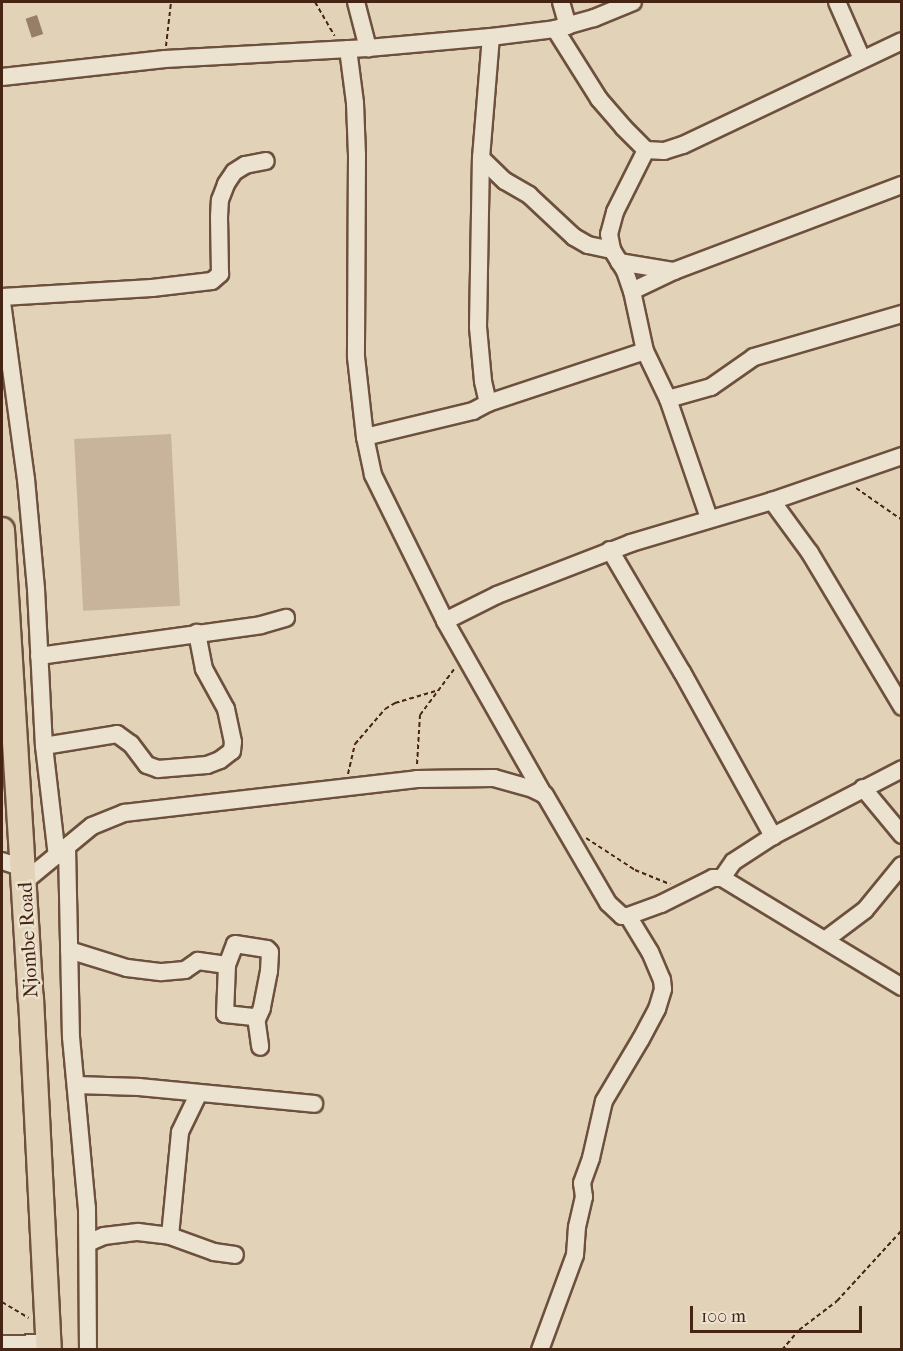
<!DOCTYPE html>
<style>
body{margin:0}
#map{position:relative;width:903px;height:1351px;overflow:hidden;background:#e2d2b7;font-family:"IM FELL French Canon",serif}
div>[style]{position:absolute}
.green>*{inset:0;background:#c7b49b;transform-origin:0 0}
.building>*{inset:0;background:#977e69;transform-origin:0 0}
.path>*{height:2px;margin-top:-1px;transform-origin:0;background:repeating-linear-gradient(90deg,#462414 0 4.5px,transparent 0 7.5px)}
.roads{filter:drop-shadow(2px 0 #6d503d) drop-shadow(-2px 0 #6d503d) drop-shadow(0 2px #6d503d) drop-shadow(0 -2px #6d503d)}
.minor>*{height:16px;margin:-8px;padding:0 8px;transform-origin:8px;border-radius:8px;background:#ece2d0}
.highway>*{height:24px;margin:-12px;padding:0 12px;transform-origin:12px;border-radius:12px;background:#e2d2b7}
span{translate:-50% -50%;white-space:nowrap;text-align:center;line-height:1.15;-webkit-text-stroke:5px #ece2d0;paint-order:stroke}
.street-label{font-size:20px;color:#462414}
.frame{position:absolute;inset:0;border:3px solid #462414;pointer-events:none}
.scale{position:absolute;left:690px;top:1306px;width:172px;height:27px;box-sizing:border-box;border:3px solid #462414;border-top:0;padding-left:8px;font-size:18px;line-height:21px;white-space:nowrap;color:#462414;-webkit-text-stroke:4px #ece2d0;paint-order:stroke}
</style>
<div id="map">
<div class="green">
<div style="left:171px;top:434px;width:172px;height:97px;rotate:87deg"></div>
</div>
<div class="building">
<div style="left:37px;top:15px;width:20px;height:12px;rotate:72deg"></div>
</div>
<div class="path">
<div style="left:315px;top:2px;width:39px;rotate:60deg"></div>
<div style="left:166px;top:46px;width:44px;rotate:-83.5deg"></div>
<div style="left:856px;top:488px;width:56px;rotate:34.8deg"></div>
<div style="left:417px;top:764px;width:49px;rotate:-86.5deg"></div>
<div style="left:420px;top:715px;width:59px;rotate:-53.3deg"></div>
<div style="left:348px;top:774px;width:31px;rotate:-77deg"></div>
<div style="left:355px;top:744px;width:46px;rotate:-49.4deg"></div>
<div style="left:385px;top:709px;width:12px;rotate:-31deg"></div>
<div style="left:395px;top:703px;width:46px;rotate:-16.5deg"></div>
<div style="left:586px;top:838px;width:59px;rotate:33.1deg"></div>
<div style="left:635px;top:870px;width:38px;rotate:22deg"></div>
<div style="left:2px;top:1302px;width:31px;rotate:31deg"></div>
<div style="left:782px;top:1350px;width:26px;rotate:-50deg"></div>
<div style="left:799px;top:1330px;width:48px;rotate:-37.3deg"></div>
<div style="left:837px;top:1301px;width:96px;rotate:-47.5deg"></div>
</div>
<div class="roads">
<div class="minor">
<div style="left:356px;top:2px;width:48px;rotate:75.4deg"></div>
<div style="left:561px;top:2px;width:25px;rotate:74deg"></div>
<div style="left:837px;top:2px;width:62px;rotate:66.3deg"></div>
<div style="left:555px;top:29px;width:83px;rotate:57.8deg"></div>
<div style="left:599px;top:99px;width:37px;rotate:49deg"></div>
<div style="left:623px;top:127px;width:33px;rotate:45deg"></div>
<div style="left:646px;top:150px;width:18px;rotate:3deg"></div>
<div style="left:664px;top:151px;width:20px;rotate:-18deg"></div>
<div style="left:683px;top:145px;width:242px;rotate:-25.4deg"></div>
<div style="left:348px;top:49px;width:54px;rotate:82.6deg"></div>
<div style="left:355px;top:103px;width:52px;rotate:87.8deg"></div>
<div style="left:357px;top:155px;width:202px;rotate:90.3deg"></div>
<div style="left:356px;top:357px;width:81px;rotate:83.6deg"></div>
<div style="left:365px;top:437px;width:39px;rotate:78deg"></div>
<div style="left:373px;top:475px;width:163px;rotate:63.7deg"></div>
<div style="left:445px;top:621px;width:200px;rotate:60.4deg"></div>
<div style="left:2px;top:77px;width:164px;rotate:-6.3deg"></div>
<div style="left:165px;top:59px;width:203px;rotate:-3.1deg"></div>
<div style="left:368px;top:48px;width:123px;rotate:-5.1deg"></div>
<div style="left:491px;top:37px;width:64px;rotate:-7.1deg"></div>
<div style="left:555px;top:29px;width:41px;rotate:-15.8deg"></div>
<div style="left:594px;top:18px;width:42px;rotate:-22.3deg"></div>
<div style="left:646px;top:150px;width:69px;rotate:116.6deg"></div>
<div style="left:615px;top:212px;width:23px;rotate:105deg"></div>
<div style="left:609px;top:234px;width:16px;rotate:79deg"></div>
<div style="left:612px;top:250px;width:25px;rotate:58deg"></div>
<div style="left:625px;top:271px;width:21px;rotate:71deg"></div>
<div style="left:632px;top:291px;width:61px;rotate:77.8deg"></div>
<div style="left:645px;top:351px;width:53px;rotate:64.4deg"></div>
<div style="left:668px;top:399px;width:126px;rotate:71deg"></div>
<div style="left:481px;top:158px;width:33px;rotate:44deg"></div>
<div style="left:505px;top:181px;width:28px;rotate:30deg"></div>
<div style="left:529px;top:195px;width:62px;rotate:43deg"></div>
<div style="left:574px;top:237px;width:16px;rotate:30deg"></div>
<div style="left:588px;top:245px;width:25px;rotate:12deg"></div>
<div style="left:619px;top:262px;width:56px;rotate:9.3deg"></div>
<div style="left:632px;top:291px;width:47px;rotate:-25.5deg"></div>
<div style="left:674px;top:271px;width:244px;rotate:-20.7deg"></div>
<div style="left:2px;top:297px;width:150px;rotate:-3.4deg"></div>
<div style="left:152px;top:288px;width:60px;rotate:-6.7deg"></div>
<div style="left:212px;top:281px;width:11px;rotate:-41deg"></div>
<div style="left:220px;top:274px;width:57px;rotate:-91deg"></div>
<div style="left:219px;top:217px;width:17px;rotate:-87deg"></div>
<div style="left:220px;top:200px;width:17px;rotate:-69deg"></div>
<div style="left:226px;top:184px;width:14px;rotate:-56deg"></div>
<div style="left:234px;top:172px;width:13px;rotate:-32deg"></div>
<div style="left:245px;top:165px;width:21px;rotate:-11deg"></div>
<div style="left:2px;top:302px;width:179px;rotate:82.3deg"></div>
<div style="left:26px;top:479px;width:110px;rotate:84.8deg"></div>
<div style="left:36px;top:589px;width:157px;rotate:87.1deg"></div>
<div style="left:44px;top:746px;width:111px;rotate:83.3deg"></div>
<div style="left:668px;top:399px;width:45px;rotate:-15.6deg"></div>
<div style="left:711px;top:387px;width:52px;rotate:-34.9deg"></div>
<div style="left:754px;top:357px;width:154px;rotate:-16.2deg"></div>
<div style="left:488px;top:403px;width:23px;rotate:-103deg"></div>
<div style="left:483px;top:381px;width:54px;rotate:-95.3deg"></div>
<div style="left:478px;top:327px;width:169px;rotate:-89deg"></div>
<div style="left:481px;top:158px;width:121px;rotate:-85.3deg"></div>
<div style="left:365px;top:437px;width:111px;rotate:-13.5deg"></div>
<div style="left:473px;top:411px;width:17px;rotate:-28deg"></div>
<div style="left:488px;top:403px;width:165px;rotate:-18.3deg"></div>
<div style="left:772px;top:501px;width:64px;rotate:53.8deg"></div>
<div style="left:810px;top:553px;width:179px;rotate:59.1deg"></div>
<div style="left:610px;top:550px;width:142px;rotate:59.5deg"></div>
<div style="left:682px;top:672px;width:188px;rotate:61deg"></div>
<div style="left:445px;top:621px;width:58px;rotate:-26.6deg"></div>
<div style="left:497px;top:595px;width:144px;rotate:-21.2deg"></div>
<div style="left:631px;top:543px;width:147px;rotate:-16.6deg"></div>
<div style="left:772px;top:501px;width:138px;rotate:-19.1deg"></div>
<div style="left:39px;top:656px;width:224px;rotate:-7.9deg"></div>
<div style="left:261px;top:625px;width:26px;rotate:-16deg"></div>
<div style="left:44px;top:746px;width:74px;rotate:-9.3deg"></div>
<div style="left:117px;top:734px;width:17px;rotate:36deg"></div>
<div style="left:131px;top:744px;width:26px;rotate:53deg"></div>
<div style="left:147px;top:765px;width:12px;rotate:20deg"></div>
<div style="left:158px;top:769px;width:49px;rotate:-4.7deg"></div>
<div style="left:207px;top:765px;width:14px;rotate:-21deg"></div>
<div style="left:220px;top:760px;width:15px;rotate:-37deg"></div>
<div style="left:232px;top:751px;width:9px;rotate:-84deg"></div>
<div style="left:233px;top:742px;width:34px;rotate:-102deg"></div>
<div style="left:226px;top:709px;width:46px;rotate:-118.8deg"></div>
<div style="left:204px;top:669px;width:37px;rotate:-101deg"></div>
<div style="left:863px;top:788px;width:61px;rotate:50.3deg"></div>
<div style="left:67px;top:847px;width:190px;rotate:88.8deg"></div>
<div style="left:71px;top:1037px;width:172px;rotate:84.7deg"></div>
<div style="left:87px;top:1208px;width:142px;rotate:89.6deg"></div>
<div style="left:2px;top:861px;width:22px;rotate:18deg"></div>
<div style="left:722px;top:878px;width:19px;rotate:-55deg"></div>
<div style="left:733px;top:862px;width:48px;rotate:-33deg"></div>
<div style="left:773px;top:836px;width:145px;rotate:-27.4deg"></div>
<div style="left:24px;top:882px;width:88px;rotate:-39.5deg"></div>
<div style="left:92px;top:826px;width:35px;rotate:-22deg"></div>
<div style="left:124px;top:813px;width:295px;rotate:-6.6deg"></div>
<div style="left:417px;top:779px;width:77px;rotate:-0.7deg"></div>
<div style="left:494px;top:778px;width:41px;rotate:15.8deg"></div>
<div style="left:533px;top:789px;width:13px;rotate:27deg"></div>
<div style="left:545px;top:795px;width:125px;rotate:59.7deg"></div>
<div style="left:608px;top:903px;width:19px;rotate:43deg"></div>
<div style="left:622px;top:916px;width:6px"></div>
<div style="left:628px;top:916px;width:35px;rotate:-20deg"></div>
<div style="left:661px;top:904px;width:58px;rotate:-26.6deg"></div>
<div style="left:713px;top:878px;width:9px"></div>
<div style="left:722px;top:878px;width:210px;rotate:31.2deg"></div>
<div style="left:825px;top:940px;width:50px;rotate:-36.9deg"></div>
<div style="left:865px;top:910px;width:58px;rotate:-50.6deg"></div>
<div style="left:69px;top:950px;width:61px;rotate:17.2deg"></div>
<div style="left:127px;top:968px;width:35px;rotate:7deg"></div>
<div style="left:162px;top:972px;width:23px;rotate:-5deg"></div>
<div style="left:185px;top:970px;width:16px;rotate:-35deg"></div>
<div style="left:198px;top:961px;width:29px;rotate:8deg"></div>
<div style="left:227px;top:965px;width:22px;rotate:-69deg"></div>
<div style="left:235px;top:944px;width:32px;rotate:9deg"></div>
<div style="left:267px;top:949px;width:4px;rotate:45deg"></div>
<div style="left:270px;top:952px;width:19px;rotate:93deg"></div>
<div style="left:269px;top:971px;width:38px;rotate:101deg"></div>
<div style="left:262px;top:1008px;width:12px;rotate:114deg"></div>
<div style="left:227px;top:965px;width:49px;rotate:92.3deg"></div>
<div style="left:225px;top:1014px;width:31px;rotate:6deg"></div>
<div style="left:256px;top:1017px;width:30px;rotate:82deg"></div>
<div style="left:76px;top:1085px;width:63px;rotate:1.8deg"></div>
<div style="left:139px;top:1087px;width:176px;rotate:5.5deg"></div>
<div style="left:170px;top:1236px;width:104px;rotate:-84.5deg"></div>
<div style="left:180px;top:1132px;width:41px;rotate:-64.1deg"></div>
<div style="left:88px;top:1243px;width:17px;rotate:-24deg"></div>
<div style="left:104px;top:1236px;width:34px;rotate:-7deg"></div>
<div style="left:138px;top:1232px;width:32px;rotate:7deg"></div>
<div style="left:170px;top:1236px;width:47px;rotate:20deg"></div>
<div style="left:214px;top:1252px;width:21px;rotate:8deg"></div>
<div style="left:2px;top:1344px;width:47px;rotate:-1.2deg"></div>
<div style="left:540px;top:1350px;width:101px;rotate:-69.8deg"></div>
<div style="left:575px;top:1255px;width:28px;rotate:-86deg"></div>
<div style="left:577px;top:1227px;width:31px;rotate:-77deg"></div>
<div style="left:584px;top:1197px;width:14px;rotate:-98deg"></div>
<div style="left:582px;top:1183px;width:27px;rotate:-70deg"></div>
<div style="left:591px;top:1158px;width:58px;rotate:-77.2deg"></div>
<div style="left:604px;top:1101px;width:72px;rotate:-59.2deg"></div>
<div style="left:641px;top:1039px;width:34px;rotate:-62deg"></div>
<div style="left:657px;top:1009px;width:21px;rotate:-73deg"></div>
<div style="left:663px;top:989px;width:9px;rotate:-96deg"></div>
<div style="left:662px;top:980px;width:30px;rotate:-113deg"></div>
<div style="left:650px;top:952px;width:42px;rotate:-121.4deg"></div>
</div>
<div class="highway">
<div style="left:2px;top:530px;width:469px;rotate:86.5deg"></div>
<div style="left:31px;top:998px;width:352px;rotate:87.1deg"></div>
</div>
</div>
<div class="street-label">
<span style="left:28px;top:940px;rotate:-93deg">Njombe Road</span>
</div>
<div class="frame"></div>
<div class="scale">100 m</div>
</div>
